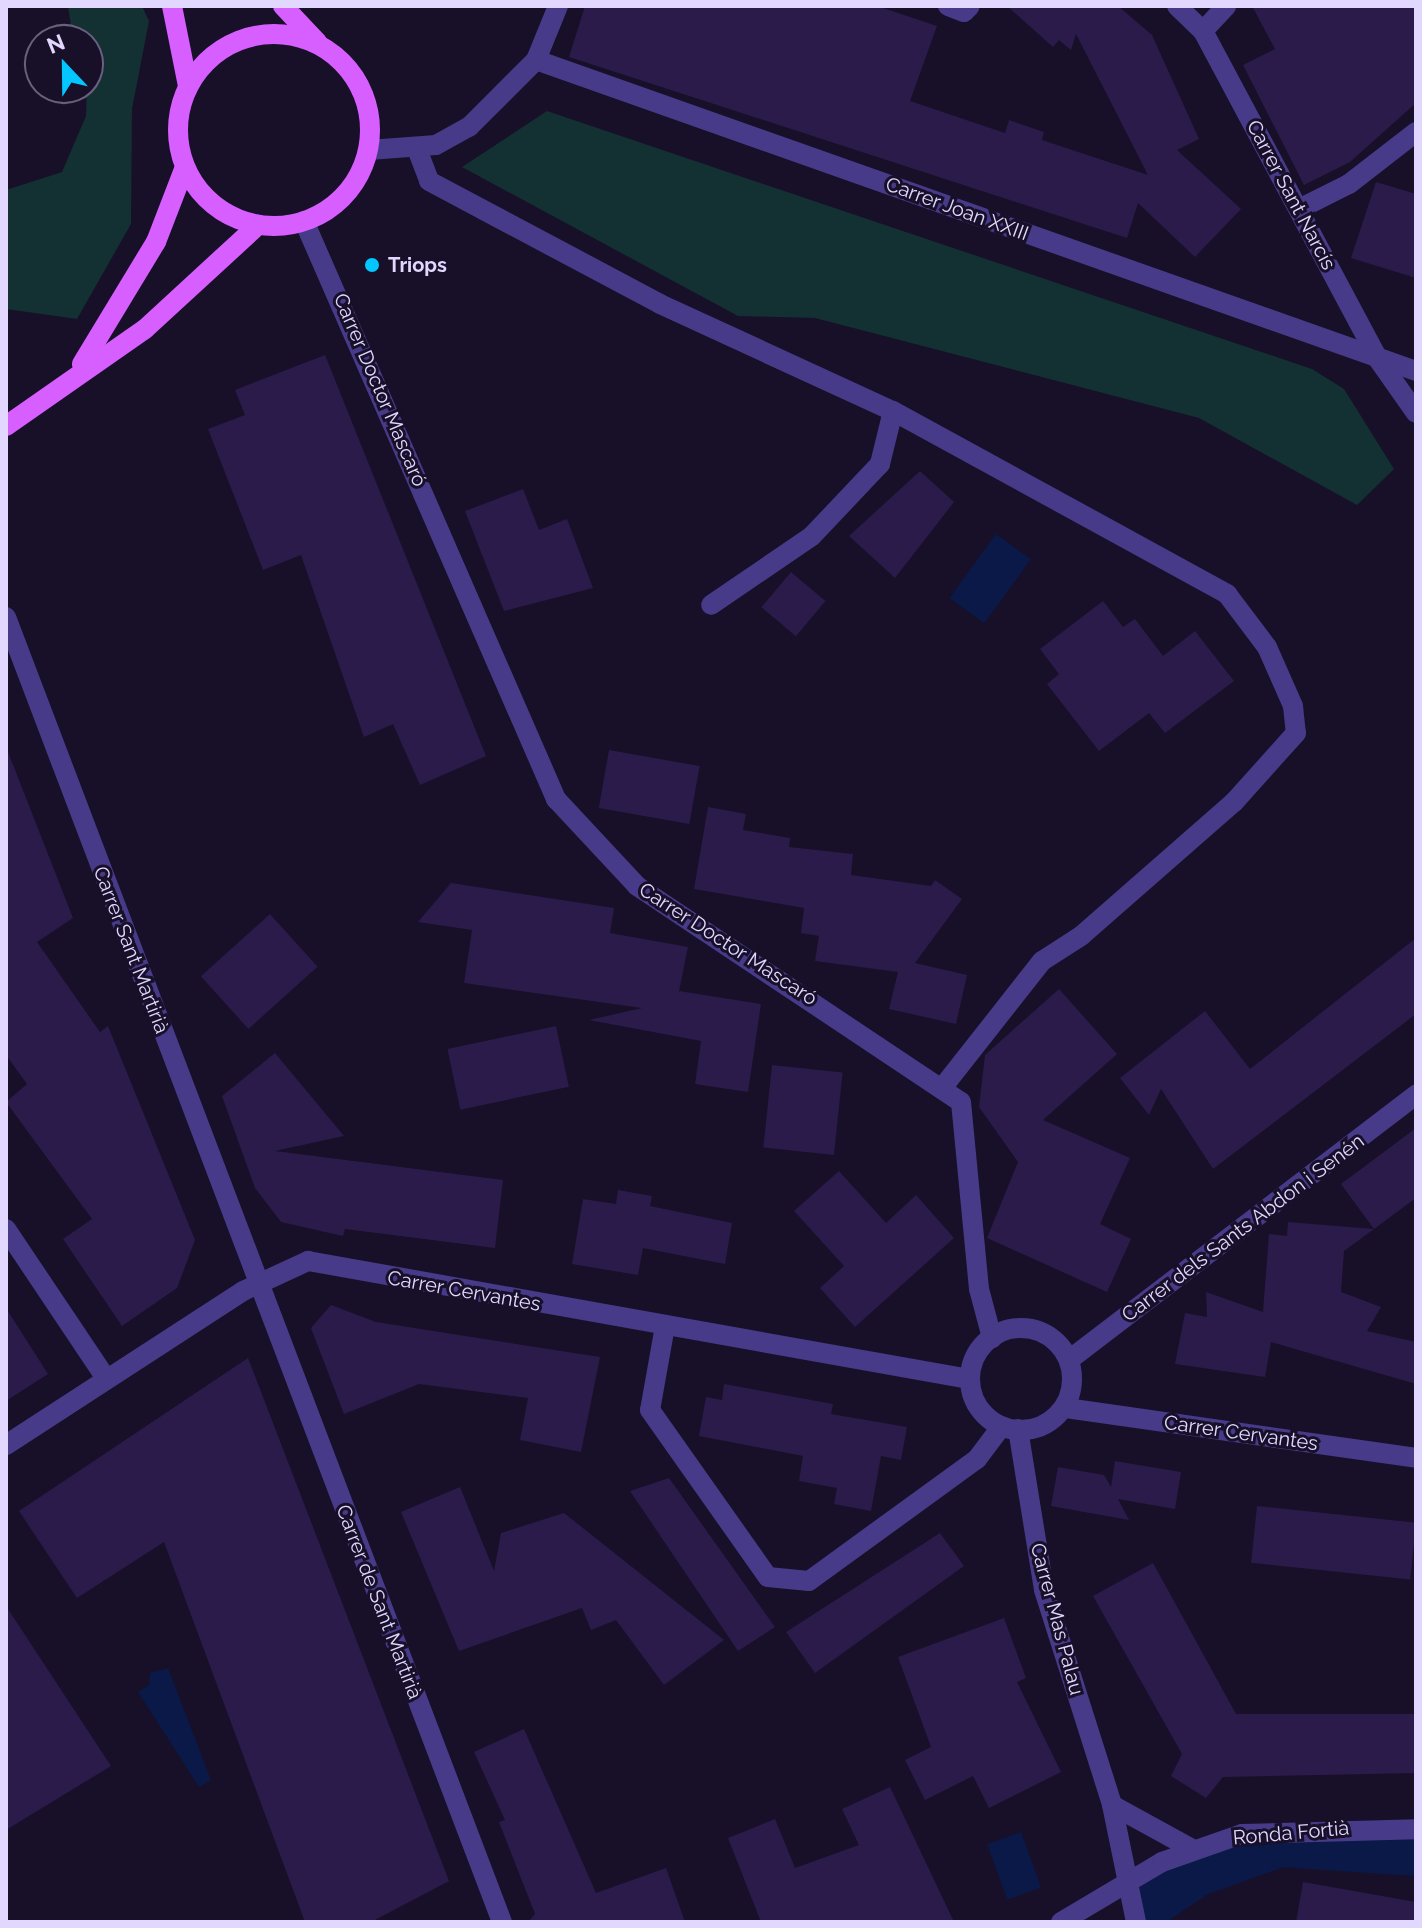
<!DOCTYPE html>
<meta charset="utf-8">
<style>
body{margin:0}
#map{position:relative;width:1422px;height:1928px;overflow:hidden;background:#171028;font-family:Raleway,sans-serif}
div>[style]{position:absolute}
.green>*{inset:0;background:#133032}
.water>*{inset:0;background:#0a1947;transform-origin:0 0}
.canal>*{height:44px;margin:-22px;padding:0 22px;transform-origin:22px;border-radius:22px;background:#0a1947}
.building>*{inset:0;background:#2a1b4a;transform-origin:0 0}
.minor>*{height:20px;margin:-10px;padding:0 10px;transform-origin:10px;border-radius:10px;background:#473a88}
.minor>.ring{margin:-10px;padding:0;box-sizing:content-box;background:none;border:20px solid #473a88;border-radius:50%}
.major>*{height:20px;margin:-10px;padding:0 10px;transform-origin:10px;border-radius:10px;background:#d75eff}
.major>.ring{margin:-10px;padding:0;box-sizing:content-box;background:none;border:20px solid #d75eff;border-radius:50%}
.dots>*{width:22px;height:22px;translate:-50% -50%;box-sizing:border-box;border:4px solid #171028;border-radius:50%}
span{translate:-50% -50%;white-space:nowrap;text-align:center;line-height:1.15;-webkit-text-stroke:6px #171028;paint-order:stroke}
.street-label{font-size:20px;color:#e1d7ff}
.poi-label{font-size:20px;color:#e1d7ff;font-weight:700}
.left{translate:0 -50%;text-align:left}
.frame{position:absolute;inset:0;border:8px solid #e1d7ff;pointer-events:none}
.north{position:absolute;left:24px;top:24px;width:80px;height:80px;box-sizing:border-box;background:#171028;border:2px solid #68607e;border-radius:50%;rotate:338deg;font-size:22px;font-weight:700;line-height:32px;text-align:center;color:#e1d7ff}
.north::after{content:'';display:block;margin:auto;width:28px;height:36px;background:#03c6ff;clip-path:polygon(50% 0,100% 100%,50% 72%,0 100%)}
</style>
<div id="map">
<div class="green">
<div style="clip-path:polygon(68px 6px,142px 6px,149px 21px,132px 109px,131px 224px,77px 319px,6px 309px,6px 190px,62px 172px,86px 116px,88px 40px,73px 40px)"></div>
<div style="clip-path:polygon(547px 111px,1312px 369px,1344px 389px,1394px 469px,1357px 505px,1199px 418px,815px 318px,738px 316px,462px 167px)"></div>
</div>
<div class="water">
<div style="left:996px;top:534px;width:43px;height:79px;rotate:36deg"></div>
<div style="clip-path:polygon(168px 1668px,211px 1780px,199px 1787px,138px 1692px,149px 1685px,150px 1673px)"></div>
<div style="left:1021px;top:1832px;width:59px;height:36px;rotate:70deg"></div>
</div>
<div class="canal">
<div style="left:1155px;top:1903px;width:53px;rotate:-33.4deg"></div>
<div style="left:1199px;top:1874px;width:86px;rotate:-19.7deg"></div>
<div style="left:1280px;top:1845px;width:136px;rotate:3.8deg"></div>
</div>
<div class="building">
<div style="clip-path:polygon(585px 6px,877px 6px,937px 26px,910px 101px,1005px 133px,1009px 120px,1044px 132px,1042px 140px,1148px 175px,1076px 34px,1071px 50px,1059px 40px,1053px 47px,1007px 6px,1118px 6px,1152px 35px,1199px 139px,1177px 150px,1241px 209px,1195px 257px,1138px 203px,1127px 238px,569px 57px)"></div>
<div style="clip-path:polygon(1252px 6px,1416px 6px,1416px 103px,1350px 162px,1304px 185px,1243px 65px,1275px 49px)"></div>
<div style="clip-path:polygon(1376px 182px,1416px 194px,1416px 278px,1351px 258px)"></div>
<div style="clip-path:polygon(325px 355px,486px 756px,420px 785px,393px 724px,364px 737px,301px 555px,263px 570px,208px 429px,245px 415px,235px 390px)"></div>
<div style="clip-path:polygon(920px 471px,954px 502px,895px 578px,849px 536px)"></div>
<div style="clip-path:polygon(523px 489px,539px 530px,567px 519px,593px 588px,504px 611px,465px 511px)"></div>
<div style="left:791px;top:572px;width:45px;height:46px;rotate:40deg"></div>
<div style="clip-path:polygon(1103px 601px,1123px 627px,1135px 619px,1163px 656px,1195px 631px,1234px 681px,1165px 733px,1149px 713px,1099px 751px,1047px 684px,1059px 674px,1040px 649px)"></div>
<div style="left:609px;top:750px;width:92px;height:59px;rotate:10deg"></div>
<div style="clip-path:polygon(8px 752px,73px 918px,37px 942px,100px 1032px,108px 1026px,195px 1240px,177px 1288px,122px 1326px,63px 1239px,92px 1219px,6px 1102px,27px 1084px,6px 1055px)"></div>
<div style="clip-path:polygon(708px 807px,746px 814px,743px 830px,790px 838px,789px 847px,853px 854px,851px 875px,931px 886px,935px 880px,962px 899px,915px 963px,967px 975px,956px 1024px,889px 1009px,898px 972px,815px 961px,819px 936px,801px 933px,804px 908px,694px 889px)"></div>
<div style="clip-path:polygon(451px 883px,614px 908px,610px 933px,688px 947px,677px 1001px,679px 991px,761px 1004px,748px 1092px,695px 1084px,701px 1041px,589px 1020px,642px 1008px,464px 983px,472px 930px,418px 922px)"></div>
<div style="left:270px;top:914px;width:71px;height:93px;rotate:48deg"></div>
<div style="clip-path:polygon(1416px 938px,1416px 1014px,1213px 1169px,1161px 1089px,1149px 1115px,1120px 1078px,1205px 1011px,1250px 1069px)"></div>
<div style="clip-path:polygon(1059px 989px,1117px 1054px,1043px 1120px,1130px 1158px,1100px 1224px,1131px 1239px,1107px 1292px,987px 1238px,1018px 1162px,979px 1107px,985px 1055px)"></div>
<div style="left:556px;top:1026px;width:62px;height:111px;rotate:78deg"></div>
<div style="clip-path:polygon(275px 1053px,344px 1136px,275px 1151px,503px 1180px,495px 1248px,345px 1229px,343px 1236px,281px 1222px,255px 1188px,222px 1096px)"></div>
<div style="left:772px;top:1065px;width:71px;height:83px;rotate:6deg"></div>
<div style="clip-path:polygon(1416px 1128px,1416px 1198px,1374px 1229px,1341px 1184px)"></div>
<div style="clip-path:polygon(839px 1171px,886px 1223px,916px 1195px,954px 1238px,855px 1327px,820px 1288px,844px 1266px,794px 1211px)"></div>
<div style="clip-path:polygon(618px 1190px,652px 1196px,650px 1206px,732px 1223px,725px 1264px,643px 1248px,638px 1275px,572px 1264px,583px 1199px,616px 1204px)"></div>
<div style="clip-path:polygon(1288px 1222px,1374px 1229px,1344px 1251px,1341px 1292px,1381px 1307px,1367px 1331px,1416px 1342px,1416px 1384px,1271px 1342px,1265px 1377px,1175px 1364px,1185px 1313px,1207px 1317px,1206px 1292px,1263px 1312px,1269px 1234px,1287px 1236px)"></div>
<div style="clip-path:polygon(331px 1305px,376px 1322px,600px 1357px,581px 1452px,520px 1440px,528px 1398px,419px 1384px,344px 1414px,311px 1328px)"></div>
<div style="clip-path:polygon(6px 1308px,48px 1374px,6px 1401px)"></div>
<div style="clip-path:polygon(248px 1358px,449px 1881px,371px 1922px,305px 1922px,164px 1542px,77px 1598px,19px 1511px)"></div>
<div style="clip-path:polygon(724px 1384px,833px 1404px,831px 1414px,907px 1427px,901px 1460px,881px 1456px,871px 1511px,834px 1504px,837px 1488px,799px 1481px,803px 1456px,699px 1436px,706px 1397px,722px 1400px)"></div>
<div style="clip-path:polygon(1115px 1461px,1181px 1472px,1175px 1509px,1118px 1499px,1129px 1520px,1051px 1506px,1058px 1467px,1104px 1475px,1111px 1487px)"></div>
<div style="clip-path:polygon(669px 1478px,775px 1627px,738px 1651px,630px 1491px)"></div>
<div style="clip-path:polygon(460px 1487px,494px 1571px,501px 1533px,564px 1513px,724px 1640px,664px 1685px,616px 1620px,591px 1630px,582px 1608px,459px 1651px,401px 1512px)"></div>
<div style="left:1257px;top:1506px;width:160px;height:57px;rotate:6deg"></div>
<div style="clip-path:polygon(940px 1533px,964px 1566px,815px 1673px,786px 1632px)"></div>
<div style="clip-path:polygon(1153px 1563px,1236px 1714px,1416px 1714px,1416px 1773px,1223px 1777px,1206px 1798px,1171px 1776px,1182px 1754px,1093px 1596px)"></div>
<div style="clip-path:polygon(6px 1606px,111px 1766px,6px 1830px)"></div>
<div style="clip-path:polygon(1004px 1618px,1026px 1678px,1017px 1682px,1061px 1772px,989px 1808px,973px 1776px,925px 1800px,905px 1760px,931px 1747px,898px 1657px)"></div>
<div style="clip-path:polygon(524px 1729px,596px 1893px,666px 1868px,685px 1922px,528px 1922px,535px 1914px,499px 1822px,505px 1820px,474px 1752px)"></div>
<div style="clip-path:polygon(890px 1787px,954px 1922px,761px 1922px,728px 1838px,775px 1819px,795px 1868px,859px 1845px,842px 1809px)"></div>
<div style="clip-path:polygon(1303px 1882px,1416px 1902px,1416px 1922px,1296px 1922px)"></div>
</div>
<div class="minor">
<div style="left:948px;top:6px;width:17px;rotate:21deg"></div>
<div style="left:964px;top:12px;width:8px;rotate:-45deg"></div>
<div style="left:1177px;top:6px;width:36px;rotate:44deg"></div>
<div style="left:1203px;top:31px;width:372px;rotate:61.9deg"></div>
<div style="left:1378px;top:359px;width:66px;rotate:54.9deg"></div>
<div style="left:1203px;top:31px;width:34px;rotate:-47deg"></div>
<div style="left:536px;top:60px;width:933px;rotate:19.46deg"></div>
<div style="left:417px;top:149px;width:34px;rotate:69deg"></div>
<div style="left:429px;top:181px;width:262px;rotate:28deg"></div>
<div style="left:660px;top:304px;width:256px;rotate:24.7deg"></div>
<div style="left:893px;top:411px;width:55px;rotate:103.8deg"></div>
<div style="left:880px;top:464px;width:99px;rotate:133.4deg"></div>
<div style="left:812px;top:536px;width:122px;rotate:145.7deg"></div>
<div style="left:369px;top:150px;width:67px;rotate:-4.3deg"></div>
<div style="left:436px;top:145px;width:38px;rotate:-29deg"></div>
<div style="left:469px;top:127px;width:95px;rotate:-45deg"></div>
<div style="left:536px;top:60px;width:58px;rotate:-67.8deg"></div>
<div style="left:1299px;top:209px;width:56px;rotate:-26.6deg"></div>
<div style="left:1349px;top:184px;width:85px;rotate:-37.8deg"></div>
<div style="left:304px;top:221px;width:631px;rotate:66.44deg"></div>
<div style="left:556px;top:799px;width:119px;rotate:47deg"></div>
<div style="left:637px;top:886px;width:389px;rotate:33.7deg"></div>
<div style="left:961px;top:1102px;width:188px;rotate:84.5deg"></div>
<div style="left:979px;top:1289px;width:51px;rotate:75.1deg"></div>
<div style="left:893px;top:411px;width:381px;rotate:28.7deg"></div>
<div style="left:1227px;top:594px;width:66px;rotate:53deg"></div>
<div style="left:1267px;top:647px;width:64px;rotate:66.2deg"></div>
<div style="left:1293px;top:706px;width:27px;rotate:84deg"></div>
<div style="left:1296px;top:733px;width:93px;rotate:131.9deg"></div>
<div style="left:1234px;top:802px;width:203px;rotate:138.8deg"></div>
<div style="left:1081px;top:936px;width:46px;rotate:147.3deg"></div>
<div style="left:1042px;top:961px;width:160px;rotate:128.2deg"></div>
<div style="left:6px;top:617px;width:1396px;rotate:69.19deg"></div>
<div style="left:6px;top:1229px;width:178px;rotate:56.2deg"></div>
<div style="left:665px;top:1326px;width:85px;rotate:100.1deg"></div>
<div style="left:650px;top:1410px;width:204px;rotate:54.8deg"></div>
<div style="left:768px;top:1577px;width:41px;rotate:5.6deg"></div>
<div style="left:809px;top:1581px;width:208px;rotate:-36deg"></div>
<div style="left:977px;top:1459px;width:40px;rotate:-53deg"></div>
<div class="ring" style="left:970px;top:1328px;width:82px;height:82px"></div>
<div style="left:1069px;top:1360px;width:437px;rotate:-37.4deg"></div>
<div style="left:1066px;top:1408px;width:354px;rotate:8.1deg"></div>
<div style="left:1018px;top:1429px;width:163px;rotate:80.8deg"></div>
<div style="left:1044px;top:1590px;width:225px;rotate:72.4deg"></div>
<div style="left:1112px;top:1805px;width:119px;rotate:78.4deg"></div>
<div style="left:6px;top:1445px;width:283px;rotate:-33deg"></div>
<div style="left:243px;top:1291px;width:72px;rotate:-24.8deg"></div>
<div style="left:308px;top:1261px;width:671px;rotate:10.12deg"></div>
<div style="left:1112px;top:1805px;width:91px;rotate:28.8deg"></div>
<div style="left:1061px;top:1922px;width:117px;rotate:-30.7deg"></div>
<div style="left:1162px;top:1862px;width:85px;rotate:-19.3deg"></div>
<div style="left:1242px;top:1834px;width:174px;rotate:-1.6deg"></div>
</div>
<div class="major">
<div style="left:172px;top:6px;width:82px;rotate:78.7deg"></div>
<div style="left:283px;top:6px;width:50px;rotate:46.6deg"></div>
<div class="ring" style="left:178px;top:34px;width:172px;height:172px"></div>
<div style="left:82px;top:364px;width:143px;rotate:-58.8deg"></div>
<div style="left:156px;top:242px;width:80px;rotate:-68.9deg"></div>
<div style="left:6px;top:426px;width:169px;rotate:-34.9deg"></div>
<div style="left:145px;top:329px;width:154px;rotate:-42.6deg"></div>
</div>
<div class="dots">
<div style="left:372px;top:265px;background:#03c6ff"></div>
</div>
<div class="street-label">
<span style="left:1291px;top:195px;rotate:62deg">Carrer Sant Narcís</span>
<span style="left:957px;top:209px;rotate:20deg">Carrer Joan XXIII</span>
<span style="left:380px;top:390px;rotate:67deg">Carrer Doctor Mascaró</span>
<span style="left:728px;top:944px;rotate:33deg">Carrer Doctor Mascaró</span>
<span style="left:131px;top:950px;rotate:69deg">Carrer Sant Martirià</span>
<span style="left:1243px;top:1228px;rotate:-37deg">Carrer dels Sants Abdon i Senén</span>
<span style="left:464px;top:1291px;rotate:10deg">Carrer Cervantes</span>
<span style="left:1241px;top:1433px;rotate:8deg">Carrer Cervantes</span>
<span style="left:379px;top:1602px;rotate:69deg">Carrer de Sant Martirià</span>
<span style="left:1057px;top:1619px;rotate:75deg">Carrer Mas Palau</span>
<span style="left:1291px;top:1833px;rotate:-5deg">Ronda Fortià</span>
</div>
<div class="poi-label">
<span class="left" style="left:388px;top:265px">Triops</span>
</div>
<div class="frame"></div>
<div class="north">N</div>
</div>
